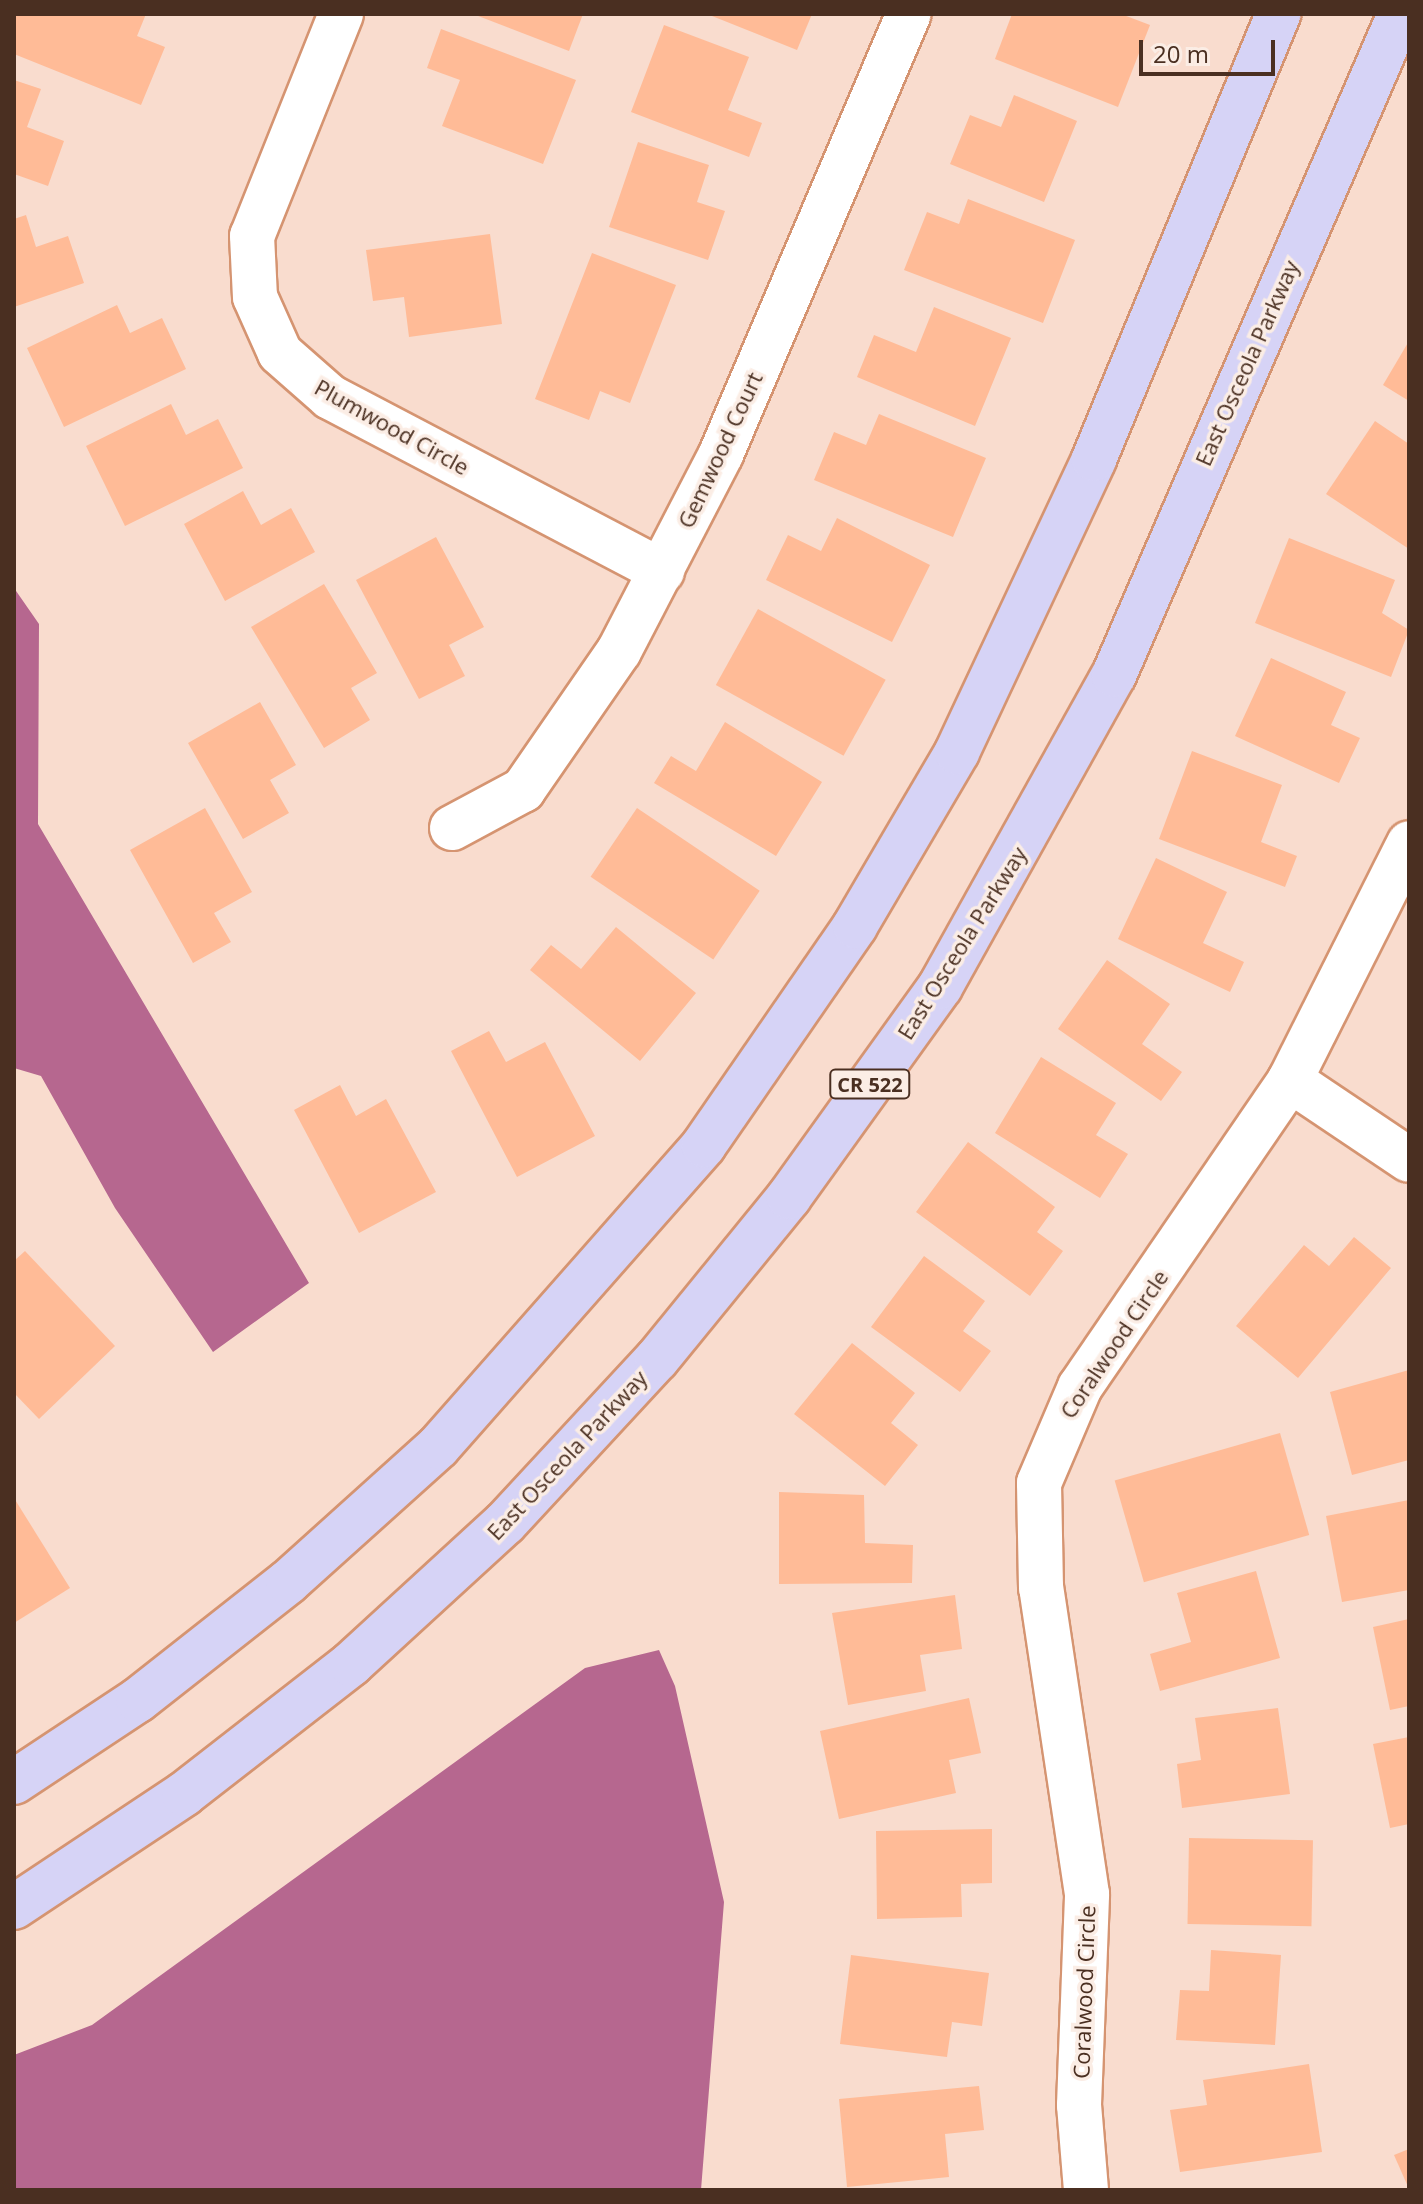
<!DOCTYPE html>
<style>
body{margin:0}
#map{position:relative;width:1423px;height:2204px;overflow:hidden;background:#f9dcce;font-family:"Open Sans",sans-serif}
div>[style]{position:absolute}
.water>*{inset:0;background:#b6678f}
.building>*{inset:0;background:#ffbb97;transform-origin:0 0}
.roads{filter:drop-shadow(2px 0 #d59471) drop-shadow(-2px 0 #d59471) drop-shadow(0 2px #d59471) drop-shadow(0 -2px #d59471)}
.street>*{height:44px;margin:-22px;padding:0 22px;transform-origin:22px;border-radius:22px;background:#fff}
.primary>*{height:44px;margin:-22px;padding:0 22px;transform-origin:22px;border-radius:22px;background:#d6d3f6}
span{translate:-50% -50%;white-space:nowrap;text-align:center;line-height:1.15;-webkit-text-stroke:7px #fbede5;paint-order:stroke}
.shield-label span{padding:2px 6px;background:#fbede5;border:2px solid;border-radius:6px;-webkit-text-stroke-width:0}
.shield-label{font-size:20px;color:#4a2f21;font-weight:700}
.street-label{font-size:22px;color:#4a2f21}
.frame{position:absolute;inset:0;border:16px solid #4a2f21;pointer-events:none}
.scale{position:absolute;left:1139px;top:40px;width:136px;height:36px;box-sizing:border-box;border:4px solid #4a2f21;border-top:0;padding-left:10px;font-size:24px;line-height:28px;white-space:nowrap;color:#4a2f21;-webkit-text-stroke:6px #fbede5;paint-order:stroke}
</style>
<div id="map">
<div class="water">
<div style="clip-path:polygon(14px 588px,39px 624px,38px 824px,309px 1283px,213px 1352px,115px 1208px,41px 1076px,14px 1068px)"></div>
<div style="clip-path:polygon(659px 1650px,675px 1686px,724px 1902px,701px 2190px,14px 2190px,14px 2055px,92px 2025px,585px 1668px)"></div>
</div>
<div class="building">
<div style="clip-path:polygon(16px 14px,146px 14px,137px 36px,165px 47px,141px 105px,14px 54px)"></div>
<div style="clip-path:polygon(473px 14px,583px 14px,569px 51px)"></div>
<div style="clip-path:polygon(707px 14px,812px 14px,797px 50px)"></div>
<div style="clip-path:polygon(1012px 14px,1121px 14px,1150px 25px,1118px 107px,995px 59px)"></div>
<div style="clip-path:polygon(664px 25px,749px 57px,728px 110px,762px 123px,749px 157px,631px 112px)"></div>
<div style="clip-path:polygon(441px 29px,576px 80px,543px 164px,442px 126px,460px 80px,427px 68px)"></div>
<div style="clip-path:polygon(14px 80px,41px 89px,27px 127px,64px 141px,48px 186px,14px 174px)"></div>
<div style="clip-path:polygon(1014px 95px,1077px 121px,1044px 202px,950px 164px,970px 115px,1001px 127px)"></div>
<div style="clip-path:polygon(638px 142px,709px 165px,697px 202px,725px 211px,708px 260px,609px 227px)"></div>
<div style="clip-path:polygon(968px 199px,1075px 240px,1043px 323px,904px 270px,927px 212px,959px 224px)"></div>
<div style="clip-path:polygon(26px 215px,36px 247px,68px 236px,84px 283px,14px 307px,14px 219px)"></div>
<div style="clip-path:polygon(490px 234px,502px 324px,409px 337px,404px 297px,373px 301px,366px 250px)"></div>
<div style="clip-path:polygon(592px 253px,676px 285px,630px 403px,600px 391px,589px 420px,535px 399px)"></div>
<div style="clip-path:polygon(117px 305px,130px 333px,162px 318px,186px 369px,64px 427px,27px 348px)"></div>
<div style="clip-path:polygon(934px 307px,1011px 338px,975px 426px,857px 377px,874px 335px,916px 352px)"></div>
<div style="clip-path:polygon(1409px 341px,1409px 401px,1383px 385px)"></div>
<div style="clip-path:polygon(171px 404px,186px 435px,218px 419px,243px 468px,125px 526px,86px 446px)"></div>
<div style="clip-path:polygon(879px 414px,986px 458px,953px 537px,814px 480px,834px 432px,866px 445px)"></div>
<div style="clip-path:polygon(1375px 421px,1409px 444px,1409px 549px,1326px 494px)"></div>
<div style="clip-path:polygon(243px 491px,261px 525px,291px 508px,315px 552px,225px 601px,184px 524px)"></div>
<div style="clip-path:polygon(837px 518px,930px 565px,892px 642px,766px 580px,788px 535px,821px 551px)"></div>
<div style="clip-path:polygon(436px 537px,484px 627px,449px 645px,465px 676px,419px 699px,356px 580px)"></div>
<div style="clip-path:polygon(1289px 538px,1395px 580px,1382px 613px,1409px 630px,1391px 677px,1255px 623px)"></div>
<div style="clip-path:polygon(324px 584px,377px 673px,351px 688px,370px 720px,324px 748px,251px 627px)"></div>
<div style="left:758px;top:609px;width:146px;height:87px;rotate:29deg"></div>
<div style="clip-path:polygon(1271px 658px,1346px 692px,1331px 725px,1360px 738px,1339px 783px,1235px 736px)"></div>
<div style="clip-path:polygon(260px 702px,296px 765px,270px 780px,289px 813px,243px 839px,188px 743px)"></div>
<div style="clip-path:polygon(725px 722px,822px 782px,776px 856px,654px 783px,671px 756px,696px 771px)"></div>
<div style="clip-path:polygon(1192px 751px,1282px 785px,1261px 842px,1297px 856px,1285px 887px,1159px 839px)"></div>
<div style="clip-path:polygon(205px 808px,252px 892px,214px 913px,231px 942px,193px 963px,130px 850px)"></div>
<div style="left:637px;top:808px;width:148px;height:83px;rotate:34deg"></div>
<div style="clip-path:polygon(1156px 858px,1227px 892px,1203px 943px,1244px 962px,1230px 992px,1118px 939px)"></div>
<div style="clip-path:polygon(616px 927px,696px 993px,640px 1061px,530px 970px,551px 945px,581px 969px)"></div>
<div style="clip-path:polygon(1107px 960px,1170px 1004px,1142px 1044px,1182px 1072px,1161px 1101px,1058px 1029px)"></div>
<div style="clip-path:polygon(489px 1031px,506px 1062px,545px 1042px,595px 1136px,517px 1177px,451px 1051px)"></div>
<div style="clip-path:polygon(1041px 1057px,1116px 1103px,1096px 1135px,1128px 1154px,1100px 1198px,995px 1133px)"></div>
<div style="clip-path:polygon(340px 1085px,356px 1116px,386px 1099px,436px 1192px,359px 1233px,294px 1110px)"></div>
<div style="clip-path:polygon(968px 1142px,1055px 1207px,1037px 1232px,1063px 1251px,1030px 1296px,916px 1212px)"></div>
<div style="clip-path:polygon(1354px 1237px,1391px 1268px,1298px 1378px,1236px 1326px,1304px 1245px,1329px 1266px)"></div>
<div style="clip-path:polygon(25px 1251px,115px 1346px,39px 1419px,14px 1393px,14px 1261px)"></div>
<div style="clip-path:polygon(924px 1256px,985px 1301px,963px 1331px,991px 1351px,960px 1392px,871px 1327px)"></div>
<div style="clip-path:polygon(852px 1343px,915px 1393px,891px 1423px,918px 1445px,885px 1486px,794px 1414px)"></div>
<div style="clip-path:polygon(1409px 1370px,1409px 1460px,1352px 1475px,1330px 1392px)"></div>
<div style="left:1280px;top:1433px;width:106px;height:172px;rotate:74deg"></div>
<div style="clip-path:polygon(779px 1492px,864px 1495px,865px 1543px,913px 1545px,912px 1583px,779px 1584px)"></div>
<div style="clip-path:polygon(14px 1498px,70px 1588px,14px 1623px)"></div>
<div style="clip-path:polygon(1409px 1500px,1409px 1590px,1342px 1602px,1326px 1516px)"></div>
<div style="clip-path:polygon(1256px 1571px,1280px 1658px,1160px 1691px,1150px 1654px,1191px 1642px,1177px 1593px)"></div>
<div style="clip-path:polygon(955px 1595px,962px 1649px,920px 1655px,926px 1691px,848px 1705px,832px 1613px)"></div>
<div style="clip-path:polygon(1409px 1619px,1409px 1706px,1390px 1710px,1373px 1627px)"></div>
<div style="clip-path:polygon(969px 1698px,981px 1753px,949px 1760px,956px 1793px,839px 1819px,820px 1731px)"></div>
<div style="clip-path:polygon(1278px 1708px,1290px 1794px,1182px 1808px,1177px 1764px,1201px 1760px,1195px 1718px)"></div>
<div style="clip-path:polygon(1409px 1737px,1409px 1824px,1390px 1828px,1373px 1744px)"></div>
<div style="clip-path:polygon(992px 1829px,992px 1883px,961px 1884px,962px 1917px,877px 1919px,876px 1831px)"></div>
<div style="left:1189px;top:1838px;width:124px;height:86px;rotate:1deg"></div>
<div style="clip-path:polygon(1211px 1950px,1281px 1955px,1275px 2045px,1176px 2040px,1180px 1990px,1209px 1991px)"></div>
<div style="clip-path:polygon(851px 1955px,989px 1973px,982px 2026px,952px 2022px,947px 2057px,840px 2044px)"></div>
<div style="clip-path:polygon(1309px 2064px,1322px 2152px,1180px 2172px,1170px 2110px,1207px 2105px,1203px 2080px)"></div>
<div style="clip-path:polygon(979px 2086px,984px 2130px,945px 2134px,949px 2177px,847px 2187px,839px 2099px)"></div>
<div style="clip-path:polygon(1409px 2149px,1409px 2189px,1394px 2155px)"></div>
</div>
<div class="roads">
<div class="street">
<div style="left:341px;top:14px;width:239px;rotate:111.8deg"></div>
<div style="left:252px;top:236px;width:61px;rotate:87.2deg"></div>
<div style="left:255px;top:297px;width:61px;rotate:65.9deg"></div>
<div style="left:280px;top:353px;width:67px;rotate:41.3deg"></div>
<div style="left:330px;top:397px;width:375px;rotate:27.7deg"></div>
<div style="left:452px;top:828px;width:81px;rotate:-28.2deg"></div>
<div style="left:523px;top:790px;width:169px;rotate:-55.4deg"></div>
<div style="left:619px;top:651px;width:222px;rotate:-62.6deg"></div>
<div style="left:721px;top:454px;width:478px;rotate:-66.9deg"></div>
<div style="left:1290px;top:1080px;width:143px;rotate:33.9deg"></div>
<div style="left:1086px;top:2190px;width:85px;rotate:-94.7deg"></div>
<div style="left:1079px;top:2105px;width:211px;rotate:-87.8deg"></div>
<div style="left:1087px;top:1894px;width:309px;rotate:-98.5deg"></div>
<div style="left:1041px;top:1588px;width:105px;rotate:-91.1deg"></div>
<div style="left:1039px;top:1483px;width:104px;rotate:-66.9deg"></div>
<div style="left:1080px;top:1387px;width:372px;rotate:-55.6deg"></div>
<div style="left:1290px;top:1080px;width:265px;rotate:-63.3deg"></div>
</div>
<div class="primary">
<div style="left:14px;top:1782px;width:149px;rotate:-33.5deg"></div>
<div style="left:138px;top:1700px;width:191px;rotate:-38.2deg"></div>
<div style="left:288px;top:1582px;width:202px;rotate:-42deg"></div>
<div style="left:438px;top:1447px;width:402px;rotate:-48.6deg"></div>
<div style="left:704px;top:1145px;width:266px;rotate:-55.4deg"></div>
<div style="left:855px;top:926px;width:202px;rotate:-59.6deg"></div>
<div style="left:957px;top:752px;width:323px;rotate:-64.9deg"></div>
<div style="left:1094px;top:459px;width:482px;rotate:-67.5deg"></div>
<div style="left:14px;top:1907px;width:204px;rotate:-33.6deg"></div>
<div style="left:184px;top:1794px;width:212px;rotate:-37.9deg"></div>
<div style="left:351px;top:1664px;width:209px;rotate:-42.5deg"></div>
<div style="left:505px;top:1523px;width:224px;rotate:-47.2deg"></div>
<div style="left:657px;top:1359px;width:209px;rotate:-50.8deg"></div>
<div style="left:789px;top:1197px;width:259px;rotate:-54.3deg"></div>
<div style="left:940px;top:987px;width:357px;rotate:-60.9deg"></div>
<div style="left:1114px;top:675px;width:720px;rotate:-66.6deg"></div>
</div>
</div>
<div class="shield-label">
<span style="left:870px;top:1084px">CR 522</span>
</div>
<div class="street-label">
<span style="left:1247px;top:363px;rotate:-66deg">East Osceola Parkway</span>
<span style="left:392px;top:427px;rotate:29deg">Plumwood Circle</span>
<span style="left:720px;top:450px;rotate:-65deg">Gemwood Court</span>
<span style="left:962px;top:943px;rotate:-58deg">East Osceola Parkway</span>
<span style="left:1114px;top:1344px;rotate:-56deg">Coralwood Circle</span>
<span style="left:567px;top:1455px;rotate:-47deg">East Osceola Parkway</span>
<span style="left:1084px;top:1992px;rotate:-88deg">Coralwood Circle</span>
</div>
<div class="frame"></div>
<div class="scale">20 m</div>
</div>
